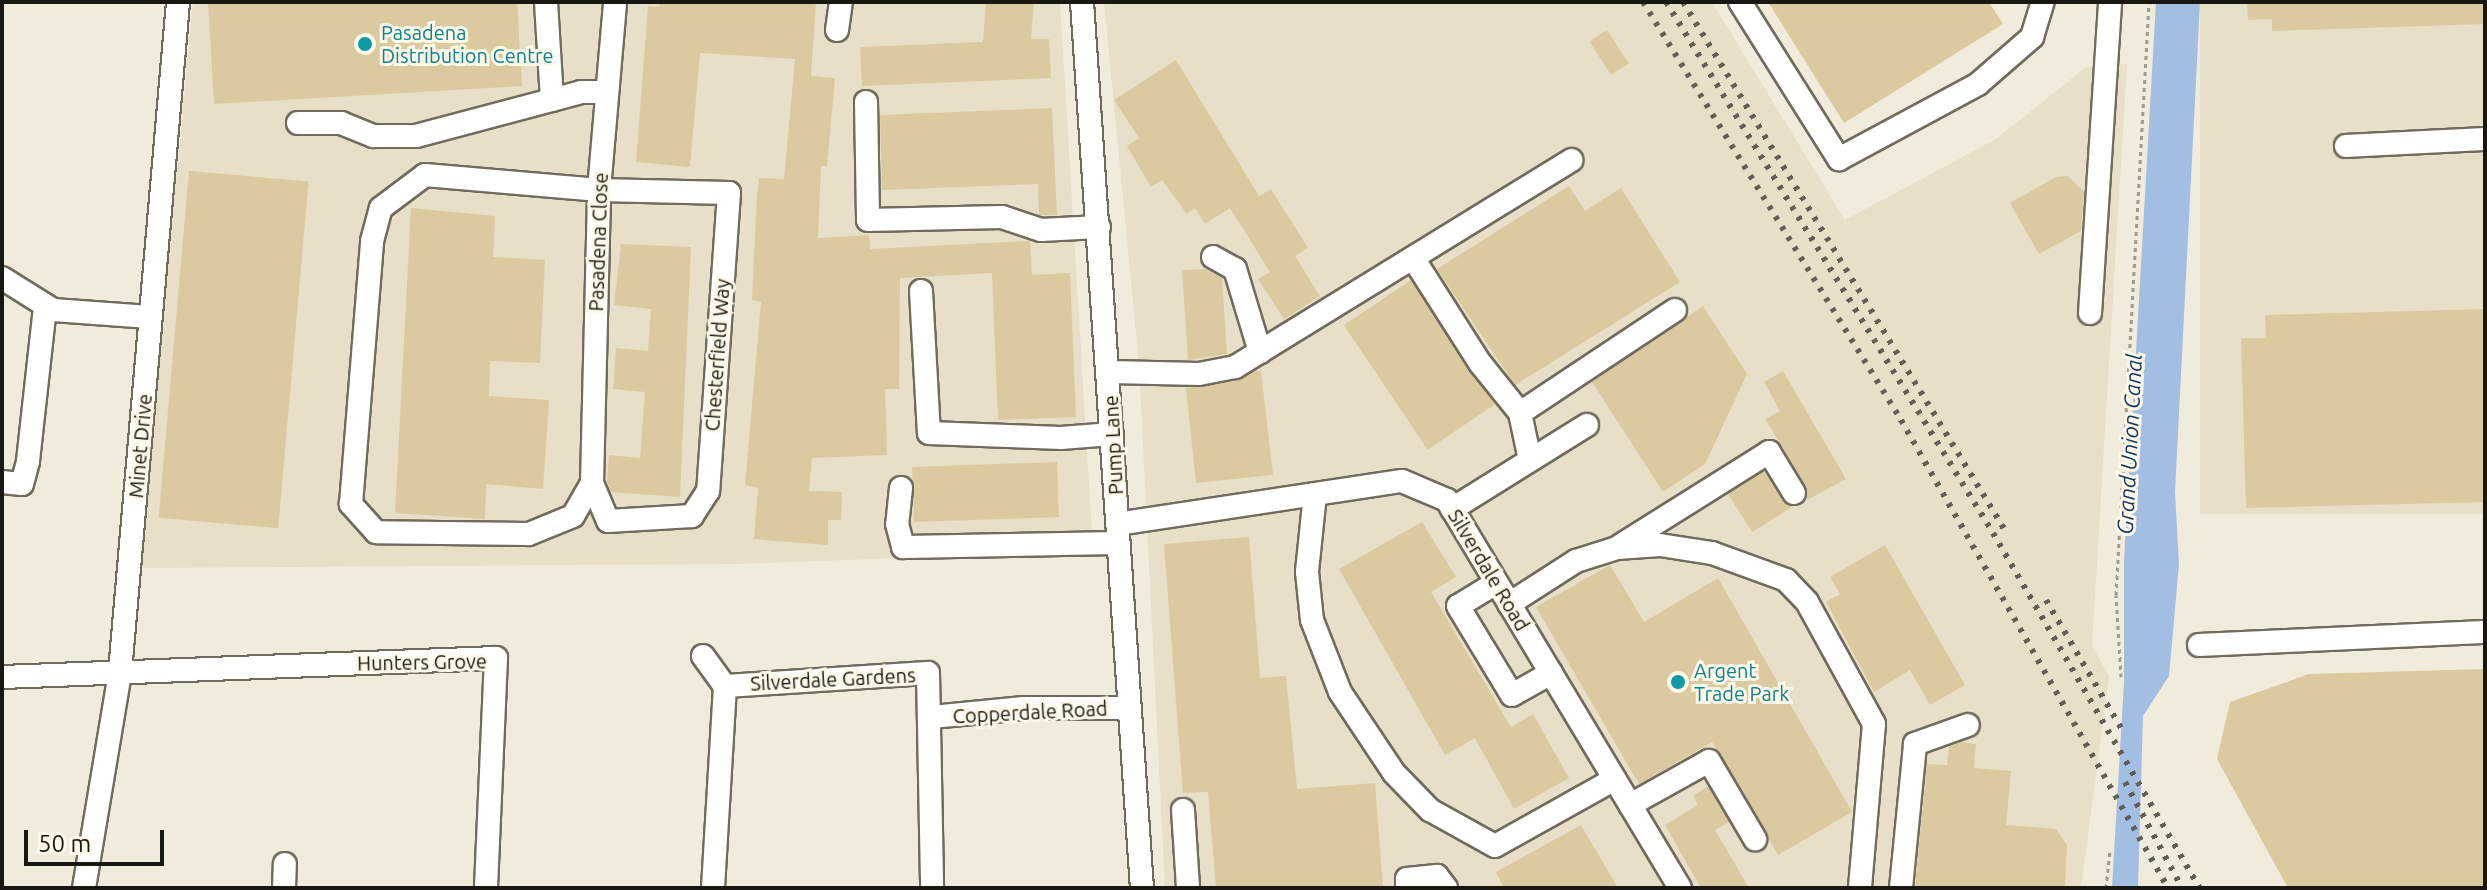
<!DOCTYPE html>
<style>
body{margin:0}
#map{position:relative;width:2487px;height:890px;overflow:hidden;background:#f1ebdb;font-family:Ubuntu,sans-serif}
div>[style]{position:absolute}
.built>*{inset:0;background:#e8dfc8;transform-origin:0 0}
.water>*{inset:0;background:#a2bee2}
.building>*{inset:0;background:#dbca9f;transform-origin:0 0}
.path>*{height:3px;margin-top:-1.5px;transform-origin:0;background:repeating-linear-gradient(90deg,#9f9b8f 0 4px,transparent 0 8px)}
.roads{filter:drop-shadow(2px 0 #706b5d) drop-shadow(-2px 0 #706b5d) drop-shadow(0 2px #706b5d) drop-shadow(0 -2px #706b5d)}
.minor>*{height:22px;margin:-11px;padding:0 11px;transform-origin:11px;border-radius:11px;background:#fff}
.rail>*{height:6px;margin-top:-3px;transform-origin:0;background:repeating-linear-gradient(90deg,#615e55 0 4px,transparent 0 12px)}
.dots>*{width:22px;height:22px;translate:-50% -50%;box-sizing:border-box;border:4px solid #fef8e8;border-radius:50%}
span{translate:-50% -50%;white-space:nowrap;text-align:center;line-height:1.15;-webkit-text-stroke:6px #fef8e8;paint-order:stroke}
.culture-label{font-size:20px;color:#0d838f}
.left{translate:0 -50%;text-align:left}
.street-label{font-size:20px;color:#191711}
.water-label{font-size:22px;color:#133a67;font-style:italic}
.frame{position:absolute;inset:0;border:4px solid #191711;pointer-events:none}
.scale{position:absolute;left:24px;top:830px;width:140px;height:36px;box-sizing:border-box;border:4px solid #191711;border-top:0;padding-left:10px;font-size:24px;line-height:28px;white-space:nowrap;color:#191711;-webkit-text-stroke:6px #fef8e8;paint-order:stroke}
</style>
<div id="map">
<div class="built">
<div style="clip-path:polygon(193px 2px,1060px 2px,1093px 551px,736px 564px,140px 568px)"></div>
<div style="clip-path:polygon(1104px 2px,1712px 2px,1845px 220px,1996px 139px,2086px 67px,2127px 64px,2092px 646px,2109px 676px,2081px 888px,1165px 888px,1139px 364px)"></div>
<div style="left:2200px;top:2px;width:285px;height:512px"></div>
</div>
<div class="water">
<div style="clip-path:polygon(2156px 2px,2200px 2px,2175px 492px,2179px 564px,2169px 676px,2143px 716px,2138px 888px,2112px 888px,2124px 682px,2124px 562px)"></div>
</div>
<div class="building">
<div style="clip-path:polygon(208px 2px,517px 2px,522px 86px,214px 104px)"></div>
<div style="clip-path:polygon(660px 2px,816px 2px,811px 76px,835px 78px,827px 166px,821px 166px,818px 238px,869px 235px,870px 249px,1030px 241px,1032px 275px,1070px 273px,1076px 417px,998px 420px,992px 273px,900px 278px,899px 389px,885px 389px,887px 455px,812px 458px,809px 491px,842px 492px,841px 520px,828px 520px,828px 545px,754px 539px,758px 488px,745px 485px,761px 302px,752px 300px,757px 195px,759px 178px,784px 179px,795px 59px,700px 53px,690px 167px,636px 162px,648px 6px,659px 7px)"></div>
<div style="clip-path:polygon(986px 2px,1034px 2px,1031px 39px,1049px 39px,1051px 78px,862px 86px,860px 47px,983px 42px)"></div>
<div style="clip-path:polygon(1768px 2px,1989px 2px,2003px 24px,1844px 123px)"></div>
<div style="clip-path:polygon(2247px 2px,2485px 2px,2485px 24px,2272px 31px,2272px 19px,2248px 20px)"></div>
<div style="left:1607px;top:30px;width:40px;height:21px;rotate:57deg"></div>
<div style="clip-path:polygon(1176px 60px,1259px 196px,1271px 189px,1308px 248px,1295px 256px,1320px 296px,1284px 319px,1258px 279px,1270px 272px,1230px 208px,1205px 224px,1195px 208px,1187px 214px,1162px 180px,1151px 187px,1127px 146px,1139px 138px,1114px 100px)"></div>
<div style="clip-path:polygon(1052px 108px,1057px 215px,1039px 215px,1038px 184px,882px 190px,880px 115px)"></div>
<div style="left:189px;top:171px;width:120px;height:348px;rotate:5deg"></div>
<div style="clip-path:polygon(2068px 176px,2084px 192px,2081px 231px,2039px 254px,2010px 203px,2056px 177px)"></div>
<div style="clip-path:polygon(1569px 186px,1585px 211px,1621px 188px,1680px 282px,1515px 385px,1437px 269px)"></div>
<div style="clip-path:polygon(411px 208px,495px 216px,493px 257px,545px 260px,540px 363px,490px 361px,489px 396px,549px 400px,543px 489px,486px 484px,485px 519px,395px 513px)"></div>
<div style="clip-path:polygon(621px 244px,691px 247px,680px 497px,611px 492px,607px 482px,609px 455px,640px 458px,645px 392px,613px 389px,616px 348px,648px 351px,651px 309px,614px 305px)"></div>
<div style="clip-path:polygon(1205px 269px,1222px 278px,1227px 354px,1188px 360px,1182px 270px)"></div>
<div style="left:1411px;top:280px;width:150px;height:81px;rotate:56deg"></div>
<div style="clip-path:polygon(1703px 306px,1747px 374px,1705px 464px,1663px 492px,1592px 382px)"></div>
<div style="clip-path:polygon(2485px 309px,2485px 502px,2246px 508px,2241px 338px,2266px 338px,2265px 315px)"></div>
<div style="clip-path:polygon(1255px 371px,1261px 371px,1273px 475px,1196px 483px,1186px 388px,1238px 381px)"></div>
<div style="clip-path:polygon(1783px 371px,1846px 479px,1807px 500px,1806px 486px,1765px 419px,1780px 411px,1764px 382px)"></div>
<div style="left:1057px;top:462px;width:55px;height:145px;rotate:88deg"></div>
<div style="clip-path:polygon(1764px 471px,1782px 500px,1792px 507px,1752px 532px,1728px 494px)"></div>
<div style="clip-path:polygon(1422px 522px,1456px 577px,1431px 592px,1511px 727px,1533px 714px,1569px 778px,1514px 809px,1475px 738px,1445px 755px,1339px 569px)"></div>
<div style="clip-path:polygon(1249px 537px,1260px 678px,1286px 676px,1297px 789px,1375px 783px,1383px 888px,1216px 888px,1208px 792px,1183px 793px,1164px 544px)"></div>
<div style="clip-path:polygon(1885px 545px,1965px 685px,1930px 705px,1910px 670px,1874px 692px,1826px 602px,1840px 594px,1830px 577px)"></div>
<div style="clip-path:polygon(1610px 565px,1644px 622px,1718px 578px,1852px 812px,1778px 855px,1712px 742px,1639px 784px,1536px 607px)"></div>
<div style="clip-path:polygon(2485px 669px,2485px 888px,2288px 888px,2217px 759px,2230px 702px,2309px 674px)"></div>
<div style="clip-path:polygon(1961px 742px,1976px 744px,1974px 768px,2011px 771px,2006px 825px,2056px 829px,2067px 845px,2065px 888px,1915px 888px,1927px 764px,1947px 765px,1949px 747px)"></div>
<div style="clip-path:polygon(1708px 786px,1729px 822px,1715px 830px,1749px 888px,1701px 888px,1665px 825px,1698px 805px,1693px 796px)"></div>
<div style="clip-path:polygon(1581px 825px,1618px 888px,1504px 888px,1496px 872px)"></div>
</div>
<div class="path">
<div style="left:2121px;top:677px;width:82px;rotate:-93.5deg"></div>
<div style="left:2116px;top:595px;width:594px;rotate:-86.81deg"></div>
<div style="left:2106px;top:888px;width:36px;rotate:-84deg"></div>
</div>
<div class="roads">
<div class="minor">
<div style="left:546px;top:2px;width:98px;rotate:86.5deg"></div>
<div style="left:1082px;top:2px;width:888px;rotate:86.13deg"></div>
<div style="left:1740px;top:2px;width:186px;rotate:57.8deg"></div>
<div style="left:1839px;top:159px;width:158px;rotate:-28.3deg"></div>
<div style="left:1978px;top:84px;width:72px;rotate:-41deg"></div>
<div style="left:2032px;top:37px;width:37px;rotate:-73deg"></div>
<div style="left:837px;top:30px;width:28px;rotate:-82deg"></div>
<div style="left:866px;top:102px;width:118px;rotate:89deg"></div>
<div style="left:868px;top:220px;width:134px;rotate:-1.3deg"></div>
<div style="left:1002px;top:217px;width:41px;rotate:18.4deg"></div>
<div style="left:1041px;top:230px;width:58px;rotate:-3deg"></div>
<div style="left:298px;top:123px;width:43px"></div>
<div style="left:341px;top:123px;width:35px;rotate:22deg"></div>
<div style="left:373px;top:136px;width:43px"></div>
<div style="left:416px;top:136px;width:171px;rotate:-14.9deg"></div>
<div style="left:581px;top:92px;width:26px"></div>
<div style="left:2346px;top:146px;width:139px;rotate:-2.9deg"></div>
<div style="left:1213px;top:257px;width:25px;rotate:29deg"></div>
<div style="left:1235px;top:269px;width:87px;rotate:73.2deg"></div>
<div style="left:1413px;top:258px;width:125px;rotate:57.5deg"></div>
<div style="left:1480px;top:363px;width:64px;rotate:51.3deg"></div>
<div style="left:2px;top:278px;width:60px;rotate:32.1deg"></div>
<div style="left:53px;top:310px;width:97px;rotate:4.1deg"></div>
<div style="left:921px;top:291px;width:142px;rotate:86.8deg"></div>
<div style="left:929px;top:433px;width:132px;rotate:2.2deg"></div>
<div style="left:1061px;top:438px;width:51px;rotate:-4.5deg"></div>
<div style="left:2090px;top:313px;width:312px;rotate:-86.3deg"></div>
<div style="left:1110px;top:372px;width:89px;rotate:1.3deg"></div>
<div style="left:1199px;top:374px;width:37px;rotate:-11deg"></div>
<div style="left:1235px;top:367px;width:395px;rotate:-31.6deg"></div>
<div style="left:1530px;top:460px;width:48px;rotate:-102deg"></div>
<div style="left:1520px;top:413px;width:186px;rotate:-33.6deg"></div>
<div style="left:2px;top:482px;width:20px;rotate:6deg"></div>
<div style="left:22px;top:484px;width:24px;rotate:-75deg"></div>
<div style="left:28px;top:461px;width:155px;rotate:-83.7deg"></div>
<div style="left:592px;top:483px;width:38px;rotate:120deg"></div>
<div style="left:573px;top:516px;width:48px;rotate:157.8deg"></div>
<div style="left:529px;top:534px;width:153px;rotate:-179.3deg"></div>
<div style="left:376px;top:532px;width:38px;rotate:-132deg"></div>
<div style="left:351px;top:504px;width:264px;rotate:-85.4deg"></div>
<div style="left:372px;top:241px;width:34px;rotate:-75deg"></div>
<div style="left:381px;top:208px;width:55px;rotate:-36.9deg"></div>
<div style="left:425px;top:175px;width:175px;rotate:4.9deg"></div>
<div style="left:599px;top:190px;width:130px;rotate:1.3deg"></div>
<div style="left:729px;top:193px;width:299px;rotate:94deg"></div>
<div style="left:708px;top:491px;width:30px;rotate:123deg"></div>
<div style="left:692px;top:516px;width:84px;rotate:176.6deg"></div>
<div style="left:608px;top:521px;width:41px;rotate:-112.8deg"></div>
<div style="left:592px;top:483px;width:293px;rotate:-88.6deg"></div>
<div style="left:599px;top:190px;width:189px;rotate:-85.1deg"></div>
<div style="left:901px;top:488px;width:36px;rotate:96deg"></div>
<div style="left:897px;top:524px;width:24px;rotate:75deg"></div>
<div style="left:903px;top:547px;width:215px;rotate:-1.1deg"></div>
<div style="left:1315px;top:494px;width:78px;rotate:95.9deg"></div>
<div style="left:1307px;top:572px;width:48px;rotate:84.1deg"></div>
<div style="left:1312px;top:620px;width:77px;rotate:68.7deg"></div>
<div style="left:1340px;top:692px;width:97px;rotate:56.3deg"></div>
<div style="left:1394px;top:773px;width:52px;rotate:45.8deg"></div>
<div style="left:1430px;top:810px;width:74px;rotate:29deg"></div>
<div style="left:1495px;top:846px;width:137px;rotate:-29.2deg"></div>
<div style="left:1452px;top:509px;width:159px;rotate:-31.9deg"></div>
<div style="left:1117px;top:524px;width:288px;rotate:-8.6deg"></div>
<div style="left:1402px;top:481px;width:49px;rotate:22.9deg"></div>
<div style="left:1447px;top:500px;width:453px;rotate:59deg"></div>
<div style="left:1621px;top:545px;width:175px;rotate:-32.1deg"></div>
<div style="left:1769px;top:452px;width:48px;rotate:58.6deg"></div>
<div style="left:1496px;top:583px;width:44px;rotate:148.8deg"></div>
<div style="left:1458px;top:606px;width:104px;rotate:58.8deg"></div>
<div style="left:1512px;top:695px;width:45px;rotate:-29.4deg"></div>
<div style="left:1509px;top:604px;width:80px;rotate:-32.7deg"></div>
<div style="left:1576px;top:561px;width:43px;rotate:-17.6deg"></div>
<div style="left:1617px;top:548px;width:43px;rotate:-4deg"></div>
<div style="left:1660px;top:545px;width:53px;rotate:8.7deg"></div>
<div style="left:1712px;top:553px;width:79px;rotate:20deg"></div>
<div style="left:1786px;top:580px;width:30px;rotate:46deg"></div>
<div style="left:1807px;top:602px;width:139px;rotate:61.2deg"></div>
<div style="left:1874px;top:724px;width:165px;rotate:94.9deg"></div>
<div style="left:2199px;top:645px;width:286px;rotate:-2.6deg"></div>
<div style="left:703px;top:656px;width:37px;rotate:54deg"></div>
<div style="left:2px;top:677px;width:494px;rotate:-2.2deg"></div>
<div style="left:496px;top:658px;width:230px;rotate:92.5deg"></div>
<div style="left:932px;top:717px;width:92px;rotate:-5.6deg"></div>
<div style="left:1024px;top:708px;width:105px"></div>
<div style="left:1630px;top:805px;width:90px;rotate:-29.1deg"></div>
<div style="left:1709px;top:761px;width:91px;rotate:59.5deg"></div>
<div style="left:1183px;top:810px;width:78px;rotate:86.3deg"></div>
<div style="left:84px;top:888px;width:219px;rotate:-80.5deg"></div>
<div style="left:120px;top:672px;width:673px;rotate:-85.05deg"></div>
<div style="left:284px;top:888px;width:24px;rotate:-88deg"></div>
<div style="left:713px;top:888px;width:202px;rotate:-86.6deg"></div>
<div style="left:725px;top:686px;width:203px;rotate:-3.7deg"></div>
<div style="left:928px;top:673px;width:215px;rotate:88.9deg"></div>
<div style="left:1407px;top:888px;width:9px;rotate:-90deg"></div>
<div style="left:1407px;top:879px;width:30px;rotate:-6deg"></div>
<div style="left:1437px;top:876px;width:15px;rotate:53deg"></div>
<div style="left:1901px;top:888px;width:145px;rotate:-84.4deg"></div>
<div style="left:1915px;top:744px;width:56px;rotate:-19.7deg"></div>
</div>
</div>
<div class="rail">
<div style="left:1643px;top:2px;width:491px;rotate:58.3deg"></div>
<div style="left:1901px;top:420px;width:539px;rotate:60.29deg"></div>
<div style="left:1666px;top:2px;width:624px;rotate:58.37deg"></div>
<div style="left:1993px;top:533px;width:411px;rotate:59.8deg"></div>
<div style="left:1683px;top:2px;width:624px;rotate:58.63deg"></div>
<div style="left:2046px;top:600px;width:148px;rotate:59.6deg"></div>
<div style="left:2125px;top:782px;width:120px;rotate:61.7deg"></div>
</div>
<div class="dots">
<div style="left:365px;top:44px;background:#0f9aa8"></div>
<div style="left:1678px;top:682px;background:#0f9aa8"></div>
</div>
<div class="culture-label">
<span class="left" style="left:381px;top:44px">Pasadena<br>Distribution Centre</span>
<span class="left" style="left:1694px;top:682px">Argent<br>Trade Park</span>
</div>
<div class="street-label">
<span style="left:598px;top:242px;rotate:-88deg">Pasadena Close</span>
<span style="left:717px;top:355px;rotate:-86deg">Chesterfield Way</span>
<span style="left:1113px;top:445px;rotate:-93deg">Pump Lane</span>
<span style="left:140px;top:446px;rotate:-85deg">Minet Drive</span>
<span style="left:1489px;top:570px;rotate:59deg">Silverdale Road</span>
<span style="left:422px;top:662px;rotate:-1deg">Hunters Grove</span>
<span style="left:833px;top:679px;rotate:-3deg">Silverdale Gardens</span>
<span style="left:1030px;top:712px;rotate:-3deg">Copperdale Road</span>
</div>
<div class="water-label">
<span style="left:2129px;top:444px;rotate:-87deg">Grand Union Canal</span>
</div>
<div class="frame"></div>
<div class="scale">50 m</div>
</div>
